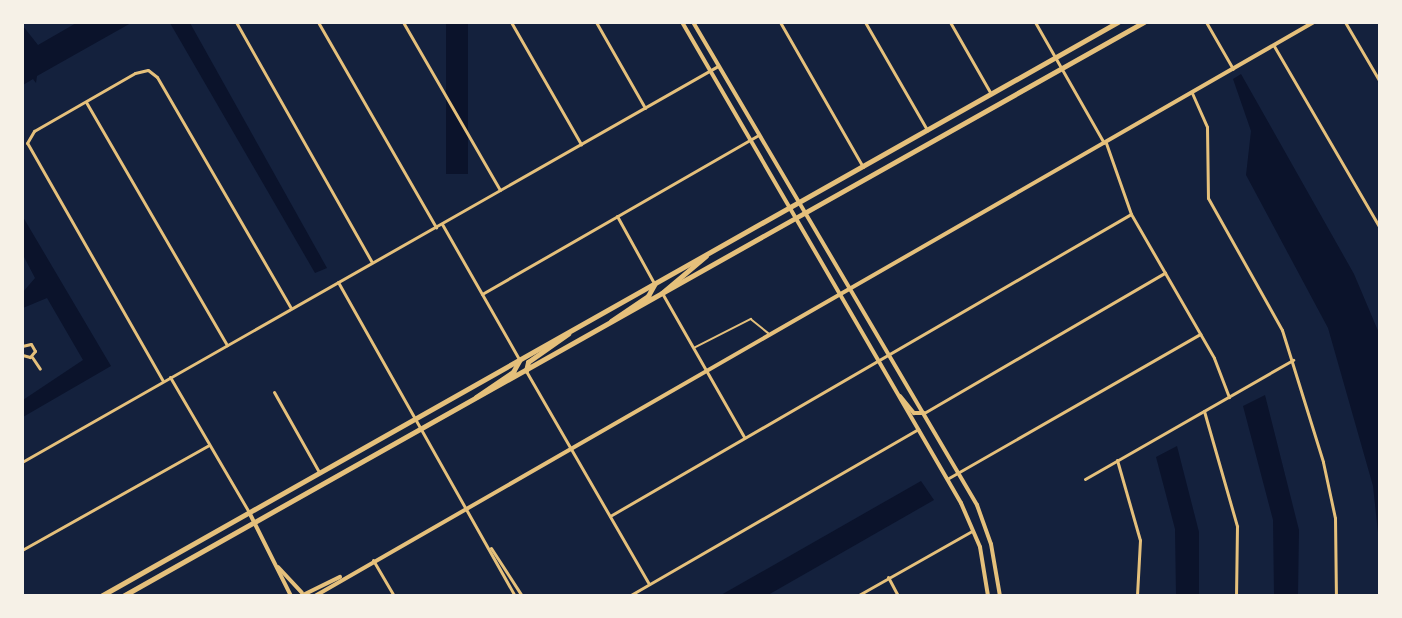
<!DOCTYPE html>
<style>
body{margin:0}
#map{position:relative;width:1402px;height:618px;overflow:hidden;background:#14213d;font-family:"Playfair Display",serif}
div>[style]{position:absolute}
.water>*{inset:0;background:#0b132b;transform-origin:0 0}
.service>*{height:1.5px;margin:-0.75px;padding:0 0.75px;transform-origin:0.75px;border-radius:0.75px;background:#e5c07b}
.minor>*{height:3px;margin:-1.5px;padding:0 1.5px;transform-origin:1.5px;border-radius:1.5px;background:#e5c07b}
.tertiary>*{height:4px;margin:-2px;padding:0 2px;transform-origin:2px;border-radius:2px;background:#e5c07b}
.primary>*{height:4.5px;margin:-2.25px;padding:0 2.25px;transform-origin:2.25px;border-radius:2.25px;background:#e5c07b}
span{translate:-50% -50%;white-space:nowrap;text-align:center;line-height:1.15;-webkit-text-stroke:5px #f6f1e7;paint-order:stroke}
.frame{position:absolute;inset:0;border:24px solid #f6f1e7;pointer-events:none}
</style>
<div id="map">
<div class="water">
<div style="clip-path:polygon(78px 22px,131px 23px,37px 76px,36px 83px,33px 79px,23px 85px,23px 26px,38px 45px)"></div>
<div style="clip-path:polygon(170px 23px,190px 23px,327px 268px,315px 273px)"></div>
<div style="left:446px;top:23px;width:22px;height:151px"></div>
<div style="clip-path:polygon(1241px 74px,1354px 274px,1379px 333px,1379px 542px,1373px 486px,1328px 328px,1246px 175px,1251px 131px,1233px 79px)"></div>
<div style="clip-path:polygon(23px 217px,111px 366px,23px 417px,23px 400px,83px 360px,47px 298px,23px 308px,23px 292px,35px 278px,23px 255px)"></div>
<div style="clip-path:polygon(1265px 395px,1299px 530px,1298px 595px,1274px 595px,1273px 520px,1243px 406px)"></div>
<div style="clip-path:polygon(1177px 446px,1199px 532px,1199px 595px,1176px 595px,1175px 529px,1156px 457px)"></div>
<div style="clip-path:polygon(921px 481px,934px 500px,768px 595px,721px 595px)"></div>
</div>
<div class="service">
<div style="left:694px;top:348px;width:64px;rotate:-27deg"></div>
<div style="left:751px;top:319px;width:22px;rotate:39deg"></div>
</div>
<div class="minor">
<div style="left:236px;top:22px;width:276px;rotate:60.5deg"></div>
<div style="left:318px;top:22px;width:237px;rotate:60.1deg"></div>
<div style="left:403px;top:22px;width:194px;rotate:60deg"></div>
<div style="left:511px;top:22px;width:141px;rotate:60.2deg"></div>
<div style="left:596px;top:22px;width:99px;rotate:60.3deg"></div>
<div style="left:780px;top:22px;width:167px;rotate:60.2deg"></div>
<div style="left:865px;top:22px;width:125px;rotate:60.1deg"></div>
<div style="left:950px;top:22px;width:83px;rotate:60.3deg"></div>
<div style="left:1035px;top:22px;width:139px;rotate:60.3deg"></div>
<div style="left:1206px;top:22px;width:54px;rotate:60.1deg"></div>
<div style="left:1345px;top:22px;width:69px;rotate:59.7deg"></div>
<div style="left:1274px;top:46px;width:211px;rotate:59.8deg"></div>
<div style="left:1192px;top:93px;width:37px;rotate:66deg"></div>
<div style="left:1207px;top:127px;width:71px;rotate:89.2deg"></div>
<div style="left:1208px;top:198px;width:151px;rotate:60.7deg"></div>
<div style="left:1282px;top:330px;width:138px;rotate:72.7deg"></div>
<div style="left:1323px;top:462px;width:57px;rotate:77.9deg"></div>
<div style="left:1335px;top:518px;width:78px;rotate:89.3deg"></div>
<div style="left:86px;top:102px;width:281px;rotate:59.9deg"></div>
<div style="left:1106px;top:143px;width:75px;rotate:70.6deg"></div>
<div style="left:1131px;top:214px;width:166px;rotate:60deg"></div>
<div style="left:1214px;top:358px;width:42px;rotate:69deg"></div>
<div style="left:617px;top:216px;width:77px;rotate:61.1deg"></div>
<div style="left:442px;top:224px;width:155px;rotate:60.3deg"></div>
<div style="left:338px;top:282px;width:360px;rotate:60.6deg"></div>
<div style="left:662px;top:293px;width:166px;rotate:60.3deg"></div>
<div style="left:482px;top:294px;width:319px;rotate:-29.9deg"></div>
<div style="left:22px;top:346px;width:9px;rotate:-13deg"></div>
<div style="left:31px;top:344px;width:8px;rotate:60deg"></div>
<div style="left:35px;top:351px;width:8px;rotate:130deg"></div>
<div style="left:30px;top:357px;width:8px;rotate:-166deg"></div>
<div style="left:32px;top:357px;width:14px;rotate:56deg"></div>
<div style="left:526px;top:371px;width:246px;rotate:60deg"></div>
<div style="left:170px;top:377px;width:156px;rotate:59.7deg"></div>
<div style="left:163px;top:381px;width:274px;rotate:-119.7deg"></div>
<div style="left:27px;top:143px;width:14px;rotate:-60deg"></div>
<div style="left:34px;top:131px;width:116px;rotate:-29.9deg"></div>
<div style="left:135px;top:73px;width:13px;rotate:-13deg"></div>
<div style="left:148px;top:70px;width:11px;rotate:38deg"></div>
<div style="left:157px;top:77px;width:267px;rotate:59.9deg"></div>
<div style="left:274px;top:392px;width:92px;rotate:60.6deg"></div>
<div style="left:1204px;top:411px;width:120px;rotate:74deg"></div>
<div style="left:1237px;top:526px;width:70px;rotate:90.8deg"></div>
<div style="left:924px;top:413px;width:279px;rotate:-30.2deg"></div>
<div style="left:1117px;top:460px;width:83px;rotate:74deg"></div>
<div style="left:1140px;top:540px;width:56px;rotate:93.1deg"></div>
<div style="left:22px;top:462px;width:801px;rotate:-29.64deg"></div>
<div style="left:947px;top:479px;width:292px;rotate:-29.8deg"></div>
<div style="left:1085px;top:479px;width:240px;rotate:-29.8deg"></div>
<div style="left:610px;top:516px;width:602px;rotate:-30.1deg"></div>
<div style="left:491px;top:548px;width:57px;rotate:57.1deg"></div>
<div style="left:22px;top:550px;width:214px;rotate:-29.3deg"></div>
<div style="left:373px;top:560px;width:42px;rotate:59.7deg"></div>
<div style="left:888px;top:577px;width:21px;rotate:62deg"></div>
<div style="left:1211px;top:595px;width:1px;rotate:45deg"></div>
<div style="left:629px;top:596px;width:334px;rotate:-30deg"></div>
<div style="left:857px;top:596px;width:132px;rotate:-29.5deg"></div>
</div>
<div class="tertiary">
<div style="left:682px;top:22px;width:556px;rotate:59.88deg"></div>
<div style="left:961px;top:503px;width:48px;rotate:66.6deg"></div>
<div style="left:980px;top:547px;width:50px;rotate:80.7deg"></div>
<div style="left:693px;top:22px;width:560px;rotate:59.54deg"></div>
<div style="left:977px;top:505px;width:41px;rotate:70.3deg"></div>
<div style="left:991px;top:544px;width:53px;rotate:80.2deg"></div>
<div style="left:900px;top:396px;width:22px;rotate:51deg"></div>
<div style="left:914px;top:413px;width:10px"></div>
<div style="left:249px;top:512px;width:94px;rotate:63.4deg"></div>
<div style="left:278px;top:567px;width:35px;rotate:47deg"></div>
<div style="left:305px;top:594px;width:39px;rotate:-26deg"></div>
<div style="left:315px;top:596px;width:1152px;rotate:-29.88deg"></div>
</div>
<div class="primary">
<div style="left:662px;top:293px;width:57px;rotate:-40.1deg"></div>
<div style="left:611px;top:321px;width:45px;rotate:-34deg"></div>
<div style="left:648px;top:296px;width:13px;rotate:-61deg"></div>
<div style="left:526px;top:371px;width:9px;rotate:-77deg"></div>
<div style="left:528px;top:362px;width:49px;rotate:-35deg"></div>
<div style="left:476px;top:397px;width:45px;rotate:-34deg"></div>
<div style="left:513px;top:372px;width:13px;rotate:-61deg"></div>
<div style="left:101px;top:596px;width:1168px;rotate:-29.44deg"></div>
<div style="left:123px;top:596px;width:1171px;rotate:-29.34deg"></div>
</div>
<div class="frame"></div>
</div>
